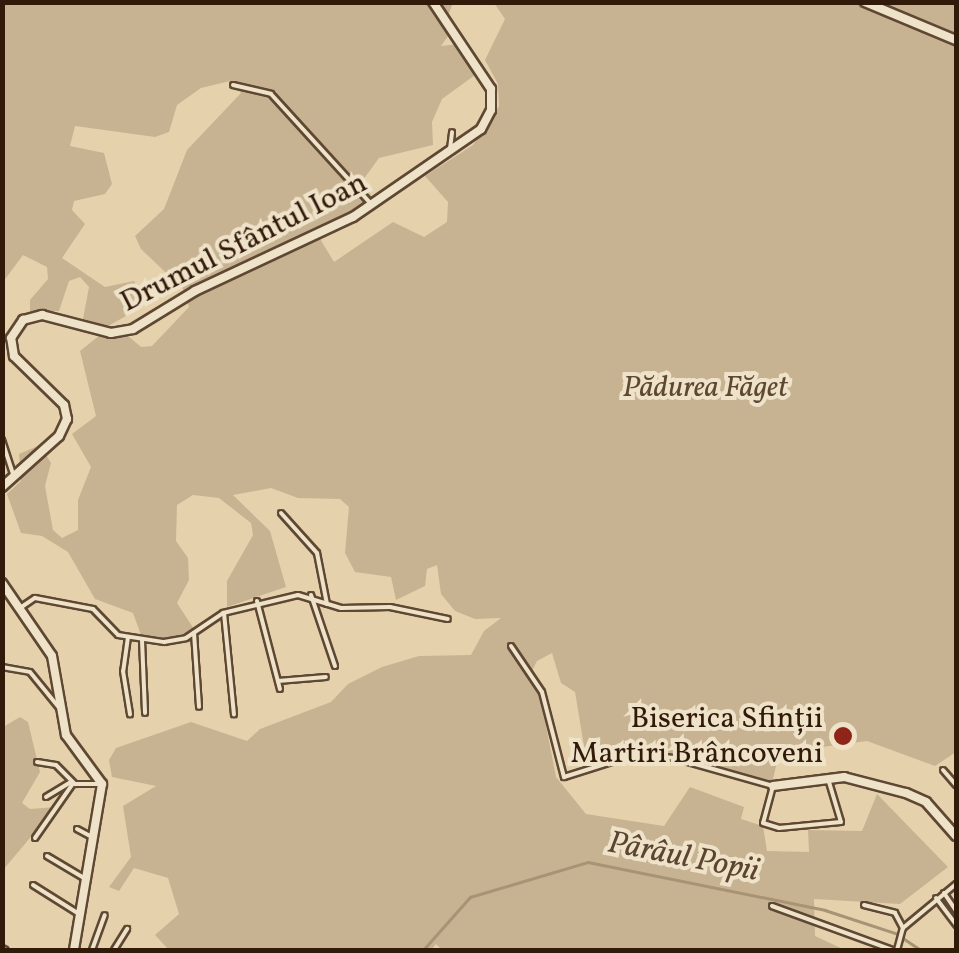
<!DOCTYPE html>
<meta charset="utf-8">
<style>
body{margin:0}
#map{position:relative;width:959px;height:953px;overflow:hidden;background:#e5d2ac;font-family:Vollkorn,serif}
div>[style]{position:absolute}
.green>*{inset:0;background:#c7b391}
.stream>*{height:2.5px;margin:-1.25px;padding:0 1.25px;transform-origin:1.25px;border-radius:1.25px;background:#a89375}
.roads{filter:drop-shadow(2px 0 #5f4833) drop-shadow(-2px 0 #5f4833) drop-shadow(0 2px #5f4833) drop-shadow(0 -2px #5f4833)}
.street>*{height:4px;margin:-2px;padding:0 2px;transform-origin:2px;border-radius:2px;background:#eee2c9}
.secondary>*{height:8px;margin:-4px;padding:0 4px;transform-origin:4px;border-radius:4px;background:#eee2c9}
.dots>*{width:28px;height:28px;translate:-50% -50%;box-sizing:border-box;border:5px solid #eee2c9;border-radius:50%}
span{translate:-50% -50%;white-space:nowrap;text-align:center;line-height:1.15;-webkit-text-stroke:8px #eee2c9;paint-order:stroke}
.street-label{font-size:30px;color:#321a0b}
.park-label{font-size:30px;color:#5f4833;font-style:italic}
.poi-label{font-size:30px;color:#321a0b}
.right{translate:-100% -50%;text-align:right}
.water-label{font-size:32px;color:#5b4430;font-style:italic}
.frame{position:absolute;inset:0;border:5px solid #321a0b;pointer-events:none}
</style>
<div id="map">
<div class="green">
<div style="clip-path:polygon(2px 3px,453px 3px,445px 23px,451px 32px,441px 46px,459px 44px,475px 75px,442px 99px,432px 122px,433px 145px,379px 158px,363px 180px,373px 200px,316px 232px,334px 262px,393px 222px,424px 237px,447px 222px,448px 202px,425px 176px,473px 145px,499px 106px,498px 84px,485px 60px,505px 19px,494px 3px,956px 3px,956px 752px,935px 766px,867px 741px,785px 752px,779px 754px,772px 783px,642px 750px,586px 758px,575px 692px,561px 683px,552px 653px,537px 661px,529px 677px,541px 700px,556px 777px,586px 814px,664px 826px,690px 787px,744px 807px,741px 819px,763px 826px,767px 851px,809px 852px,808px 830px,862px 831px,877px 794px,948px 867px,900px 904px,814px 899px,815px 936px,845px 950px,442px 950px,436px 944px,431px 950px,169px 950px,155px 935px,179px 914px,168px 878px,134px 868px,119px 891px,109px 887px,131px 857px,123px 806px,156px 786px,112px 777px,109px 760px,116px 748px,191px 722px,247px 741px,260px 729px,331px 702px,348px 684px,382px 667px,419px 656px,471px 655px,484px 631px,501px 618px,475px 619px,455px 611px,441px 594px,437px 565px,427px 569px,425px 586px,396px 600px,391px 577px,355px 572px,345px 553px,349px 507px,340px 499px,298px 498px,271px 488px,233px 495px,270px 531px,286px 587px,227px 607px,227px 581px,253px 535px,251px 523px,219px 498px,193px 495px,177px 505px,176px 541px,188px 558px,189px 580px,177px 603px,194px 629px,173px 638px,142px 638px,133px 613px,95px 599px,68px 552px,42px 536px,21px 533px,7px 494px,21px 481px,19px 454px,40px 445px,51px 463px,45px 486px,53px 530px,62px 538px,78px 530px,78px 500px,91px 467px,72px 434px,96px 416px,80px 351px,100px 335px,128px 336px,141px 347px,152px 346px,189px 307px,183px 289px,141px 249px,135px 236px,164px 209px,187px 150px,241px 93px,230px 81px,201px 88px,177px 105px,169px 132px,155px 137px,75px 126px,70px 146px,104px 153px,112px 184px,105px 194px,74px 201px,72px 210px,85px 224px,62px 258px,105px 287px,134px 281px,138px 289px,128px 315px,108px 326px,83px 319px,89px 287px,80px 277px,69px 281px,59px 311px,30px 311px,30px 300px,48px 279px,47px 267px,23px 255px,3px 282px)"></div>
<div style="clip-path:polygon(20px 717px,28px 722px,40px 772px,22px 803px,30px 809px,56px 807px,3px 870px,3px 727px)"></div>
</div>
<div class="stream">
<div style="left:903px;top:938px;width:22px;rotate:34deg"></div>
<div style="left:423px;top:950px;width:71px;rotate:-48.4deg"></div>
<div style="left:470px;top:897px;width:123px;rotate:-16.5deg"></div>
<div style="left:588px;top:862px;width:242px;rotate:11.4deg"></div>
<div style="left:825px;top:910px;width:77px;rotate:18.2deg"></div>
</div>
<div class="roads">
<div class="street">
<div style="left:233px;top:85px;width:39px;rotate:13deg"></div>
<div style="left:271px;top:94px;width:150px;rotate:47.7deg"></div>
<div style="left:450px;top:149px;width:17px;rotate:-83deg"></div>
<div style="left:2px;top:440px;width:35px;rotate:72deg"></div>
<div style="left:281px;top:513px;width:54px;rotate:48deg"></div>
<div style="left:317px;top:553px;width:52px;rotate:78.9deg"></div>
<div style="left:311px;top:595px;width:75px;rotate:71.3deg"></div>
<div style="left:257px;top:601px;width:91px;rotate:75.4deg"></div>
<div style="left:20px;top:608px;width:18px;rotate:-34deg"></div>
<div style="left:35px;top:598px;width:59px;rotate:10.7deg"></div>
<div style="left:93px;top:609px;width:36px;rotate:46deg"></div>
<div style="left:118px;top:635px;width:47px;rotate:8.7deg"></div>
<div style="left:164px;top:642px;width:22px;rotate:-10deg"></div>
<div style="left:186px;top:638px;width:45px;rotate:-34deg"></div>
<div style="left:223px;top:613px;width:77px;rotate:-13.5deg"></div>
<div style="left:298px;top:595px;width:45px;rotate:16.8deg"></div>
<div style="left:341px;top:608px;width:49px;rotate:-1.2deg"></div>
<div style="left:390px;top:607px;width:59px;rotate:11.7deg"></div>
<div style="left:224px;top:613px;width:102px;rotate:84.4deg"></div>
<div style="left:194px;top:633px;width:74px;rotate:86.1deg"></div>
<div style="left:128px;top:637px;width:34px;rotate:98deg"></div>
<div style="left:123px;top:671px;width:44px;rotate:80.8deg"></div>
<div style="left:142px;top:640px;width:73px;rotate:87.6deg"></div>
<div style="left:511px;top:646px;width:55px;rotate:56deg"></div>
<div style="left:542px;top:692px;width:88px;rotate:75.5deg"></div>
<div style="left:564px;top:777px;width:77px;rotate:-17.5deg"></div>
<div style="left:637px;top:754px;width:37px;rotate:6deg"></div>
<div style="left:674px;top:758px;width:103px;rotate:15.8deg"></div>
<div style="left:773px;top:786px;width:38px;rotate:105deg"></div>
<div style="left:763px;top:823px;width:17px;rotate:17deg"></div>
<div style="left:779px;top:828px;width:62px;rotate:-5.5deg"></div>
<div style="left:841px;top:822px;width:42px;rotate:-106.7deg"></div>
<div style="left:2px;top:667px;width:28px;rotate:10deg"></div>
<div style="left:30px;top:672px;width:49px;rotate:50.8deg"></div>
<div style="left:278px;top:681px;width:48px;rotate:-4.8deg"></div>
<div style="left:37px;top:762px;width:19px;rotate:9deg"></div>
<div style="left:56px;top:765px;width:27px;rotate:45deg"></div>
<div style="left:75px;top:784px;width:23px"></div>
<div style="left:943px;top:770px;width:20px;rotate:49deg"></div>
<div style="left:46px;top:797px;width:29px;rotate:-31deg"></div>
<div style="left:77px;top:829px;width:17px;rotate:28deg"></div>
<div style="left:35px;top:838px;width:65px;rotate:-55.1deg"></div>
<div style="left:47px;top:856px;width:43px;rotate:30.7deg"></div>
<div style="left:33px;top:885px;width:54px;rotate:32.2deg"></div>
<div style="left:944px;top:893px;width:22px;rotate:56deg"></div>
<div style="left:936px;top:898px;width:34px;rotate:53deg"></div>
<div style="left:864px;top:905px;width:32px;rotate:14deg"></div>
<div style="left:895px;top:913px;width:17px;rotate:62deg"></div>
<div style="left:772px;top:906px;width:128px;rotate:20.1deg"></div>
<div style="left:903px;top:928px;width:69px;rotate:-39.7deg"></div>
<div style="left:2px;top:948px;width:4px;rotate:27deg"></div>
<div style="left:92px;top:950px;width:37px;rotate:-70deg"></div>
<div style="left:114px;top:950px;width:25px;rotate:-58deg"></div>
<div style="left:897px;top:950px;width:23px;rotate:-75deg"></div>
</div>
<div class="secondary">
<div style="left:865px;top:2px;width:99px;rotate:22.7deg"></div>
<div style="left:2px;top:487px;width:76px;rotate:-41.8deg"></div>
<div style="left:59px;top:436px;width:19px;rotate:-65deg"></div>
<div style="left:67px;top:419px;width:14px;rotate:-102deg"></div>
<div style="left:64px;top:405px;width:70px;rotate:-135.6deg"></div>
<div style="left:14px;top:356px;width:18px;rotate:-99deg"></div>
<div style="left:11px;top:338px;width:22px;rotate:-56deg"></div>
<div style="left:23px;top:320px;width:20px;rotate:-15deg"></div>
<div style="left:42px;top:315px;width:71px;rotate:14.6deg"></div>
<div style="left:111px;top:333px;width:22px;rotate:-10deg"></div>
<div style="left:133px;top:329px;width:73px;rotate:-31.5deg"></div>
<div style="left:195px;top:291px;width:174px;rotate:-25.1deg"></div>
<div style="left:353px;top:217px;width:155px;rotate:-34.5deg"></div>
<div style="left:481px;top:129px;width:21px;rotate:-62deg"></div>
<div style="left:491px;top:110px;width:21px;rotate:-90deg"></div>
<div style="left:491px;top:89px;width:105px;rotate:-123.7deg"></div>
<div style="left:2px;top:583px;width:88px;rotate:55.6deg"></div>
<div style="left:52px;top:656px;width:80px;rotate:80deg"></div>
<div style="left:66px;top:735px;width:61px;rotate:53.7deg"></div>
<div style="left:102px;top:784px;width:168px;rotate:99.6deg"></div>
<div style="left:773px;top:786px;width:72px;rotate:-7.2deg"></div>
<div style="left:844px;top:777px;width:64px;rotate:14.5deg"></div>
<div style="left:906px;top:793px;width:22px;rotate:24deg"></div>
<div style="left:926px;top:802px;width:45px;rotate:48.6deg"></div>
</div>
</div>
<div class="dots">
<div style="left:843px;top:736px;background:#8f2418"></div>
</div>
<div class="street-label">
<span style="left:244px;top:243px;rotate:-27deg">Drumul Sfântul Ioan</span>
</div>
<div class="park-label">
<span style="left:705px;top:388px">Pădurea Făget</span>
</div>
<div class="poi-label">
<span class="right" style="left:823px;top:736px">Biserica Sfinții<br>Martiri Brâncoveni</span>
</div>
<div class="water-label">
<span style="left:683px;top:858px;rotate:11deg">Pârâul Popii</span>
</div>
<div class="frame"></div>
</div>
